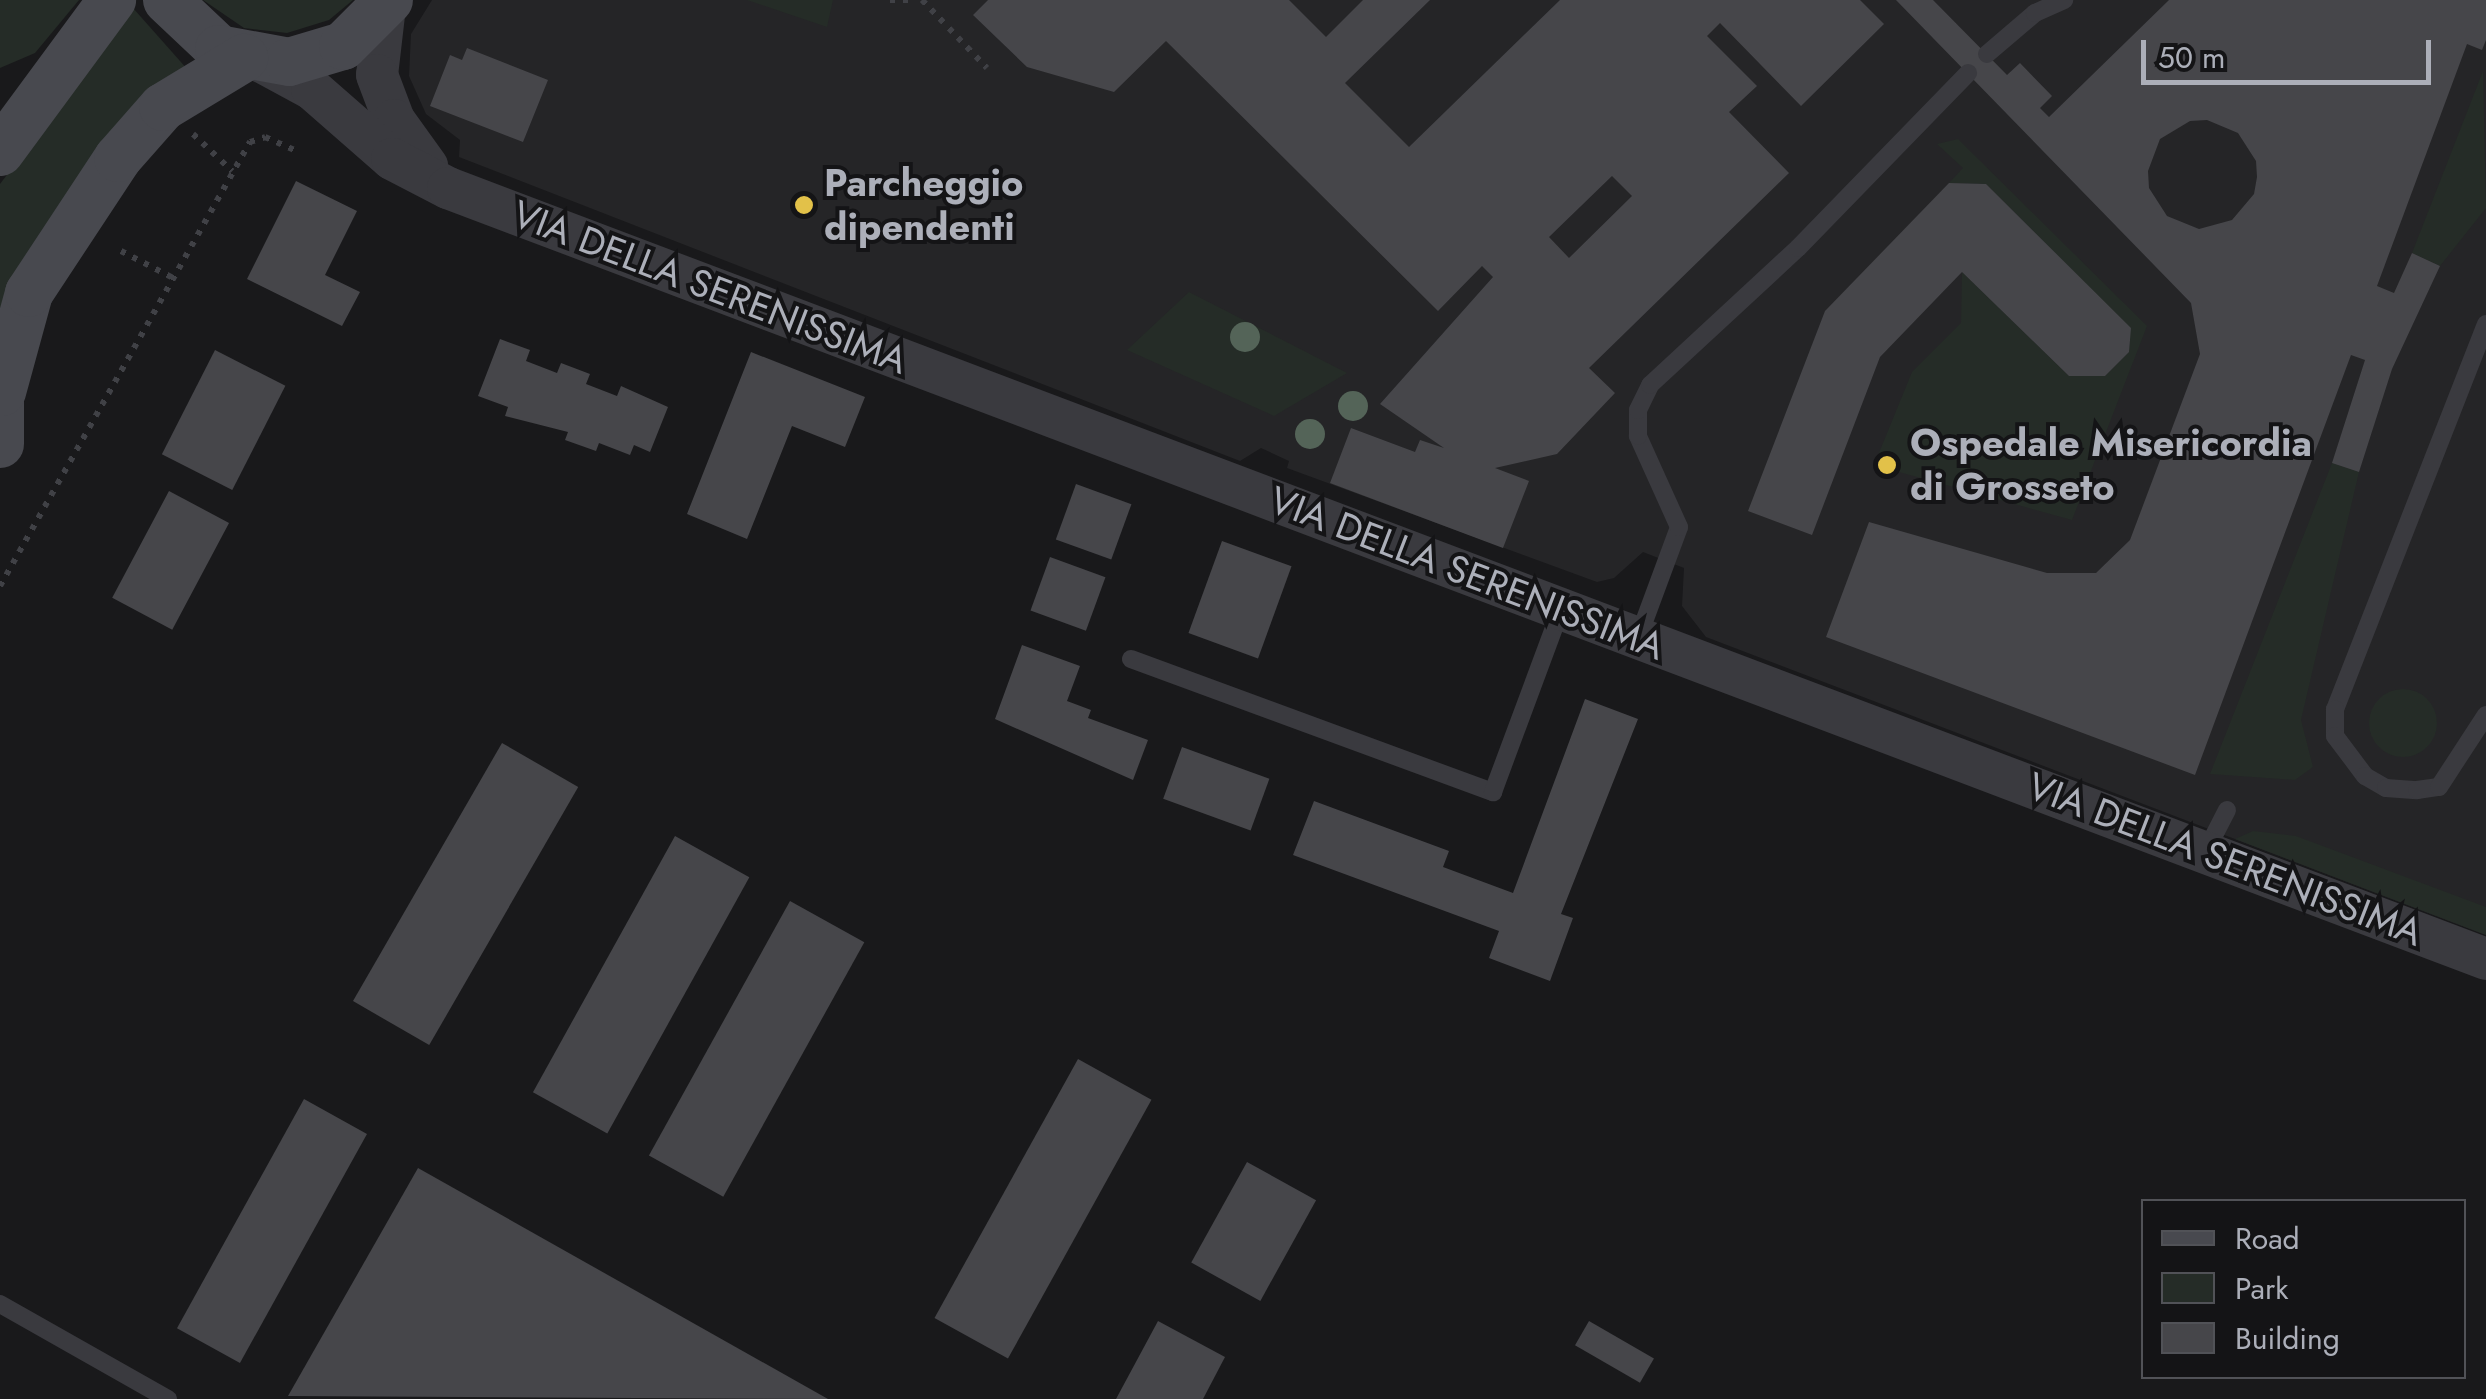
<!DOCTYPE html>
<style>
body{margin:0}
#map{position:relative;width:2486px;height:1399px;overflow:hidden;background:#19191b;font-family:Jost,sans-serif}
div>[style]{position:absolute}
.built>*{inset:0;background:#252527}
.green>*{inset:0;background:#252c27}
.round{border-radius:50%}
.building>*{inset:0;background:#46464a;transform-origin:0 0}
.path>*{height:6px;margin-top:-3px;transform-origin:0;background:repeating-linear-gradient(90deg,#404146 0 5px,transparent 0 13px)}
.service>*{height:18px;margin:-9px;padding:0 9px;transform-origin:9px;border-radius:9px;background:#3a3a3f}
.tertiary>*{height:42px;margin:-21px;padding:0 21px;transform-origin:21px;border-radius:21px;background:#3a3a3f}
.secondary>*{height:48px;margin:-24px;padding:0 24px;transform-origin:24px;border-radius:24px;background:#48494f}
.trees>*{width:30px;height:30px;margin:-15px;border-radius:50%;background:#546458}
.dots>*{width:28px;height:28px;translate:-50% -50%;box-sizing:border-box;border:5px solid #141416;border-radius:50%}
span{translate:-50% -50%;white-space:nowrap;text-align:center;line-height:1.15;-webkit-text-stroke:8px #141416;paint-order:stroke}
.poi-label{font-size:38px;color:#acafb9;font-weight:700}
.left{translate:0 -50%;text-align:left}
.street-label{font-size:38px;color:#acafb9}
.legend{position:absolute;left:2141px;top:1199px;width:325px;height:180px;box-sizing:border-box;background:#141416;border:2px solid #515257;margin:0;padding:12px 18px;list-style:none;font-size:30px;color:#acafb9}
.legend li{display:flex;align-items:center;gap:20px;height:50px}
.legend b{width:50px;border:2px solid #515257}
.scale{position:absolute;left:2141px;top:40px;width:290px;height:45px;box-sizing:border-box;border:5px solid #acafb9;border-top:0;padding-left:12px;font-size:30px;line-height:35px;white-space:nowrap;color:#acafb9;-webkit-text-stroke:8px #141416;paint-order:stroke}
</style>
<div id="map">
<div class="built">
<div style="clip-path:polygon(432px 0,2486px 0,2486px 935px,1706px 637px,1682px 606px,1684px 568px,1643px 552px,1614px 578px,1597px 582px,1287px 468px,1289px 461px,1261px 448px,1240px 461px,459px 157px,460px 140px,426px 114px,409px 76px,411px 34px)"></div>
</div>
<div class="green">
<div style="clip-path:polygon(0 0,79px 0,35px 53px,0 68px)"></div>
<div style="clip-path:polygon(203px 0,353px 0,329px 20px,287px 33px,244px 28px)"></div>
<div style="clip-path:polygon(747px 0,833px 0,827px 27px)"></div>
<div style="clip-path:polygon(133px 8px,188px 70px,0 311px,0 184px)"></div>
<div style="clip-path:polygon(2483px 71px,2486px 208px,2440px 266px,2412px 253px)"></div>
<div style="clip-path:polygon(1958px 139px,2147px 326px,2072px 520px,1874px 465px,1912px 372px,1961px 323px,1962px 272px,2069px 376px,2105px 376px,2129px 352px,2130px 328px,1986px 184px,1949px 183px,1963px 168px,1937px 144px)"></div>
<div style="clip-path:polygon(1189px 292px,1347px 373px,1274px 416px,1127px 350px)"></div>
<div style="clip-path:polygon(2332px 463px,2359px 472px,2301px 720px,2313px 767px,2295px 780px,2210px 774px)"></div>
<div class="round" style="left:2369px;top:689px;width:68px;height:68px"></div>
<div style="clip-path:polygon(2253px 831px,2296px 836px,2486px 907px,2486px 935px,2235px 839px)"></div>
</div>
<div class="building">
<div style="clip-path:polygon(evenodd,988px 0,1289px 0,1326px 37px,1363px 0,1430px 0,1345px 83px,1409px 147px,1560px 0,1860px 0,1884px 24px,1801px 106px,1720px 23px,1707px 36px,1757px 86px,1729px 112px,1789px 173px,1589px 368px,1615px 393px,1557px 454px,1495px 468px,1529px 481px,1503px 548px,1330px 483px,1351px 428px,1415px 452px,1420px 440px,1444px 448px,1380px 404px,1493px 277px,1482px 266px,1438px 311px,1166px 41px,1114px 92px,1027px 67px,973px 15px,988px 0,1612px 176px,1632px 196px,1569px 258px,1549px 237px,1612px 176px)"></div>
<div style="clip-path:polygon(evenodd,1896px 0,1933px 0,2007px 75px,2020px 63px,2052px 96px,2040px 108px,2049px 117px,2169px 0,2486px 0,2486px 40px,2482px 50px,2467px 44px,2377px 286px,2394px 293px,2412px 253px,2440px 266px,2392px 369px,2359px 472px,2332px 463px,2365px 360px,2351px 355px,2195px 775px,1826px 637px,1869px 522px,2047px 573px,2096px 573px,2130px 540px,2200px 354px,2191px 303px,1896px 0,2207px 120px,2238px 133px,2256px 161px,2257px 177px,2254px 194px,2232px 220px,2199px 229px,2167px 216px,2149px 188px,2148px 171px,2160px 139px,2190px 121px,2207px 120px)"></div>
<div style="clip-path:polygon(467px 48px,548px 80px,523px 142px,430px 106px,450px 55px,462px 60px)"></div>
<div style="clip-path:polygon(296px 181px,357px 211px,325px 275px,360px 292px,342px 326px,247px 279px)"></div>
<div style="clip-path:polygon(1949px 183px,1986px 184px,2131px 328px,2129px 352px,2105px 376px,2069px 376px,1962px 272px,1880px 357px,1812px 535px,1748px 511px,1825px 311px)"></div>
<div style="clip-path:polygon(500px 339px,530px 350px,526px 361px,557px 373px,561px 363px,590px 374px,586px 384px,617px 396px,621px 386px,668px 407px,650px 452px,634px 445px,630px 455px,599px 443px,596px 451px,565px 440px,568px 432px,505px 416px,508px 407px,478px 396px)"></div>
<div style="left:215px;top:350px;width:79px;height:117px;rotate:27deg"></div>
<div style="clip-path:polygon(751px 352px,865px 397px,845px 447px,792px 426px,747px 539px,687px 514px)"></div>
<div style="left:1076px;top:484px;width:59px;height:59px;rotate:20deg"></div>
<div style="left:169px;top:491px;width:68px;height:121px;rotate:28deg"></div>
<div style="left:1222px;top:541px;width:74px;height:98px;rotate:20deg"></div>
<div style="left:1050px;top:557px;width:59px;height:57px;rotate:20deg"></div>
<div style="clip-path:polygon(1022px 645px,1080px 666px,1067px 701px,1091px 710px,1088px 718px,1148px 740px,1133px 780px,995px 719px)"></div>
<div style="clip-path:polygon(1585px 699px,1638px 719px,1561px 914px,1573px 918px,1550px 981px,1489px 958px,1499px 931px,1293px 855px,1314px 801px,1449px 851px,1443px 867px,1513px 893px)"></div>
<div style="left:502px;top:743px;width:88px;height:298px;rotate:30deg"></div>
<div style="left:1182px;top:747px;width:93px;height:55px;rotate:20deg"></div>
<div style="left:675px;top:836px;width:85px;height:293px;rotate:29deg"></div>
<div style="left:790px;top:901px;width:85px;height:291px;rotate:29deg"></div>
<div style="left:1078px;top:1059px;width:84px;height:296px;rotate:29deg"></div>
<div style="left:304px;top:1099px;width:72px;height:262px;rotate:29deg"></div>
<div style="left:1247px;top:1162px;width:79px;height:115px;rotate:29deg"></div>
<div style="clip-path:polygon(418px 1168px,828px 1399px,288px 1396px)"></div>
<div style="clip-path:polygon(1158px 1321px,1225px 1357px,1203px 1399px,1116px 1399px)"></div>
<div style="left:1589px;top:1321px;width:75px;height:28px;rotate:30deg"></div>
</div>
<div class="path">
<div style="left:890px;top:0;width:23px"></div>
<div style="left:922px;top:0;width:94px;rotate:46.3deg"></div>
<div style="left:193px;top:134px;width:54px;rotate:43.5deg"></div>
<div style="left:121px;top:251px;width:59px;rotate:27.4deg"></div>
<div style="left:0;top:586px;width:510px;rotate:-60.62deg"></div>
<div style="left:250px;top:142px;width:16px;rotate:-18deg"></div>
<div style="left:265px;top:137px;width:34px;rotate:24deg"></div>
</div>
<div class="service">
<div style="left:1987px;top:54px;width:63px;rotate:-40.5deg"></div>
<div style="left:2035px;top:13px;width:32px;rotate:-24deg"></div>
<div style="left:2486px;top:324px;width:414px;rotate:111.4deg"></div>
<div style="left:2335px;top:709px;width:27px;rotate:90deg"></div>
<div style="left:2335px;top:736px;width:50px;rotate:53.1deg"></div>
<div style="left:2365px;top:776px;width:24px;rotate:30deg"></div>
<div style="left:2386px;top:788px;width:31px;rotate:4deg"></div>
<div style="left:2417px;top:790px;width:22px;rotate:-8deg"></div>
<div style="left:2439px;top:787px;width:86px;rotate:-56.9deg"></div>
<div style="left:1638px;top:638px;width:118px;rotate:-69.7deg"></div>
<div style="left:1679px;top:527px;width:100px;rotate:-114.3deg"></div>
<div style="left:1638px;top:436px;width:26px;rotate:-90deg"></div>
<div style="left:1638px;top:410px;width:28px;rotate:-64deg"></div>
<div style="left:1650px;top:385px;width:202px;rotate:-42.8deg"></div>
<div style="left:1798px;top:248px;width:244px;rotate:-45.8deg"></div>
<div style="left:1131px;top:659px;width:386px;rotate:20.2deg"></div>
<div style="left:1493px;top:792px;width:195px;rotate:-69.6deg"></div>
<div style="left:2206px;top:851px;width:46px;rotate:-62.9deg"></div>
<div style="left:0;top:1304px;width:193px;rotate:29.5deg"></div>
</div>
<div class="tertiary">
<div style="left:385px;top:6px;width:69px;rotate:96.6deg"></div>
<div style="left:377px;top:75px;width:48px;rotate:69.3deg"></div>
<div style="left:394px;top:120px;width:57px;rotate:54.3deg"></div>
<div style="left:260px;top:61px;width:59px;rotate:28.3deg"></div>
<div style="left:312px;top:89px;width:106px;rotate:41.2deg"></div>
<div style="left:392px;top:159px;width:63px;rotate:27.4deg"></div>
<div style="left:448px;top:188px;width:2179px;rotate:20.72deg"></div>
</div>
<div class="secondary">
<div style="left:167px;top:0;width:71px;rotate:43.3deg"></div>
<div style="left:219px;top:49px;width:71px;rotate:10.5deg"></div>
<div style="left:289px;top:62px;width:56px;rotate:-16.5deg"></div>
<div style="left:343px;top:46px;width:65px;rotate:-45deg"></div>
<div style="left:0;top:152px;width:189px;rotate:-53.6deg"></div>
<div style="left:0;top:388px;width:56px;rotate:90deg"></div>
<div style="left:2px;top:392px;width:103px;rotate:-74.7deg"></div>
<div style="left:29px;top:293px;width:162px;rotate:-56.6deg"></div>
<div style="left:118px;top:158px;width:68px;rotate:-48.6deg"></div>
<div style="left:163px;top:107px;width:95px;rotate:-31.2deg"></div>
</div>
<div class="trees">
<div style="left:1245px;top:337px"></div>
<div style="left:1353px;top:406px"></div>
<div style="left:1310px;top:434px"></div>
</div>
<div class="dots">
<div style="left:804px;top:205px;background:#e2c149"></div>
<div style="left:1887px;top:465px;background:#e2c149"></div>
</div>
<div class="poi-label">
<span class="left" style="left:824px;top:205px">Parcheggio<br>dipendenti</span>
<span class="left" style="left:1910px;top:465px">Ospedale Misericordia<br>di Grosseto</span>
</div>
<div class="street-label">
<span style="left:710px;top:287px;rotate:21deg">VIA DELLA SERENISSIMA</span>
<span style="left:1467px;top:573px;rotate:21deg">VIA DELLA SERENISSIMA</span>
<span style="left:2225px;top:859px;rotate:21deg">VIA DELLA SERENISSIMA</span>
</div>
<ul class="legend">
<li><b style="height:12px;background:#48494f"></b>Road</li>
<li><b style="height:28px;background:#252c27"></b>Park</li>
<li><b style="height:28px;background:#46464a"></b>Building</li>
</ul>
<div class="scale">50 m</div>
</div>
